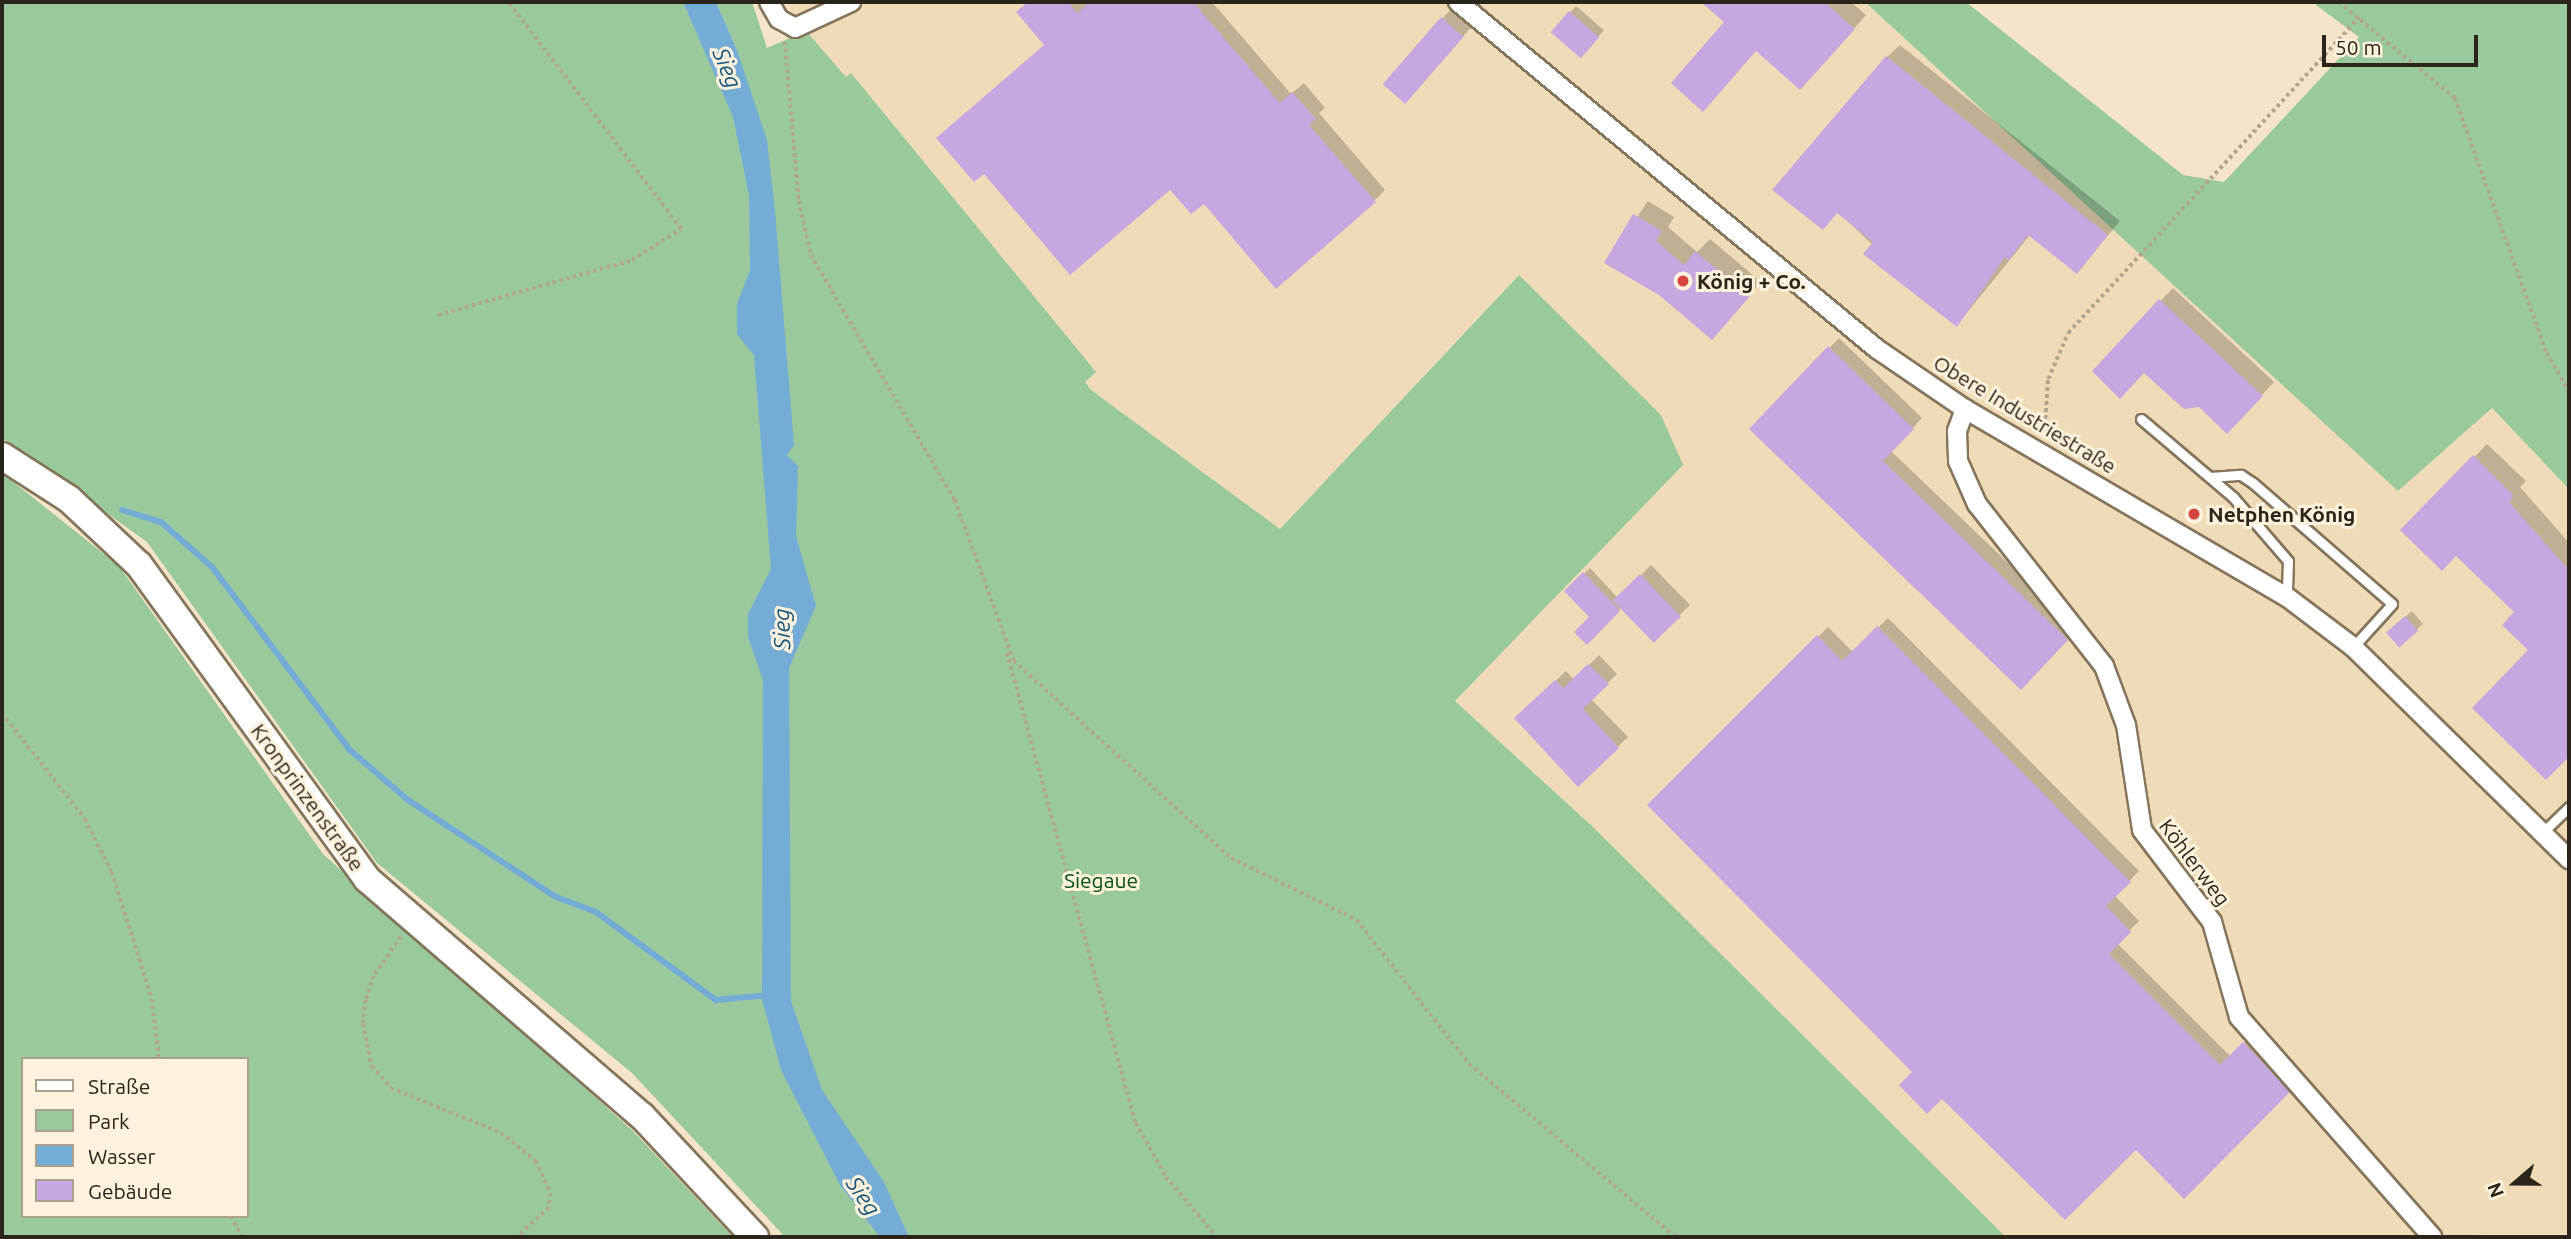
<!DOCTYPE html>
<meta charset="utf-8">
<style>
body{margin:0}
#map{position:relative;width:2571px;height:1239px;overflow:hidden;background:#f5e4c9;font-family:Ubuntu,sans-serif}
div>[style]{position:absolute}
.built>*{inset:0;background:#efdbb8}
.green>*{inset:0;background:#9bc99e}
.water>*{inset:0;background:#75acd5}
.shadow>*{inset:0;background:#0003;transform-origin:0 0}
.stream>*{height:6px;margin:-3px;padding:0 3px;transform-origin:3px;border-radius:3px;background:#75acd5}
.building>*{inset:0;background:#c6a8e0;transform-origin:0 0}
.path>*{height:3.5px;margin-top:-1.75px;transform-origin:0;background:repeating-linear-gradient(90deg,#b2a590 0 3.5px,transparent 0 7px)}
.roads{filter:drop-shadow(2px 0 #84755d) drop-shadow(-2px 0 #84755d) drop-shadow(0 2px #84755d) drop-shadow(0 -2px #84755d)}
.service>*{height:9px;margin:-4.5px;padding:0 4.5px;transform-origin:4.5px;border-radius:4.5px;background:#fff}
.minor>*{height:18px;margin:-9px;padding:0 9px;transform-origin:9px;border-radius:9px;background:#fff}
.primary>*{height:26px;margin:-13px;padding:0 13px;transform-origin:13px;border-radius:13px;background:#fff}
.dots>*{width:19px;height:19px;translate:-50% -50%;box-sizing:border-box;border:4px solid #fff2dc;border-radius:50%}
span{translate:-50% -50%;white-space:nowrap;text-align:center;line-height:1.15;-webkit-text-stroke:6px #fff2dc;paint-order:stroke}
.poi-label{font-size:21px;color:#2a241a;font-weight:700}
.left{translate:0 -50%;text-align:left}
.street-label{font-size:21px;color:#2a241a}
.park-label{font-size:21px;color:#005016}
.water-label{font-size:23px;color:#195881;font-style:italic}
.frame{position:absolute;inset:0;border:4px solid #2a241a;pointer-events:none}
.legend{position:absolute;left:21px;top:1057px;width:228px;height:161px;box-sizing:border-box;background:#fff2dc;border:2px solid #aaa08e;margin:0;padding:9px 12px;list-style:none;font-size:21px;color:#2a241a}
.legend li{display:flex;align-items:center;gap:14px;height:35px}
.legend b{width:35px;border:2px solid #aaa08e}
.north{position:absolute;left:2480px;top:1148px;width:70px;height:70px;-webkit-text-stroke:5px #fff2dc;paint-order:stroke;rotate:250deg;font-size:19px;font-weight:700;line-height:28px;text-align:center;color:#2a241a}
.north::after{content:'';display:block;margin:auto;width:24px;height:32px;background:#2a241a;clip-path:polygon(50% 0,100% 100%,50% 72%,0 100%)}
.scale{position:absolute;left:2322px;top:35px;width:156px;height:32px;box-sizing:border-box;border:4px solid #2a241a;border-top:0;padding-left:9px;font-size:21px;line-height:24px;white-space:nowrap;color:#2a241a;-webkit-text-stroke:5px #fff2dc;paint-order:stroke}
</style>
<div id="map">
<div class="built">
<div style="clip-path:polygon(786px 2px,1865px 2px,2398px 490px,2492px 408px,2569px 489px,2569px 1234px,2006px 1237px,1593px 827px,1455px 701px,1682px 465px,1518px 275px,1280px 529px,1091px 390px,881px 117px,807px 44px)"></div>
</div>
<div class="green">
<div style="clip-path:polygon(2px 2px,683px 2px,714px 71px,737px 50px,716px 2px,752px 2px,767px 48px,806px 31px,846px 77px,851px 73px,1096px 372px,1085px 382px,1091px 390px,1280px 529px,1519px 275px,1661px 415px,1683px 465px,1455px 701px,1593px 827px,2006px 1237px,785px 1237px,632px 1073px,377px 863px,147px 542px,2px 438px)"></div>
<div style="clip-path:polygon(1865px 2px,1966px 2px,2183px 175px,2224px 182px,2359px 37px,2312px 2px,2569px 2px,2569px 489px,2492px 408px,2398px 491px)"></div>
<div style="clip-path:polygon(evenodd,2px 473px,119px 566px,323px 854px,633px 1131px,733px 1237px,2px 1237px,2px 473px,23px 1059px,247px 1059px,247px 1216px,23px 1216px,23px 1059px)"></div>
</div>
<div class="water">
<div style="clip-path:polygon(683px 2px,716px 2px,737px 50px,767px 140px,775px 211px,794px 445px,787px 455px,798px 466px,796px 536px,816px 606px,789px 668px,791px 1001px,822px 1090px,884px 1182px,909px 1237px,880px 1237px,840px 1185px,781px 1070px,762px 999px,763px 680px,748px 637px,748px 614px,771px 569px,754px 355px,737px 334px,737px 304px,750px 270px,749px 195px,733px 117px)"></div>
</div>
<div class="shadow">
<div style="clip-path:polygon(1028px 2px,1212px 2px,1291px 94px,1304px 83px,1325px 108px,1319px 113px,1385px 190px,1375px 200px,1204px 202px,1046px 44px,1018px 12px)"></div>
<div style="clip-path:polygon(1704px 2px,1851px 2px,1866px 15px,1813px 75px)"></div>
<div style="left:1576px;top:6px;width:37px;height:35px;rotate:41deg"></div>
<div style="clip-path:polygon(1452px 8px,1472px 26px,1415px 92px,1385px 83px)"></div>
<div style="clip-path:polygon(1900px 45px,2120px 221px,2077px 272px,2030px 235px,1957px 325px,1838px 212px,1823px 228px,1887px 57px)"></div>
<div style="clip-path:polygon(1648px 201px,1674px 217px,1668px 227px,1697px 252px,1710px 239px,1761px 282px,1725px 324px,1606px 263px)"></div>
<div style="clip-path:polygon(2173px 288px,2274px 382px,2240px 419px,2199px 405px,2145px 371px,2094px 371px)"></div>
<div style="clip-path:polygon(1839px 338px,1922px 418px,1891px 451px,2077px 629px,2021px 687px,1752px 429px)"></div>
<div style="clip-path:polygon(2487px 444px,2526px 481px,2520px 487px,2569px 543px,2569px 755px,2546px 778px,2530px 650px,2517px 612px,2457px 553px,2403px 530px)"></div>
<div style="clip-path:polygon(1651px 565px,1690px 605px,1654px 640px,1622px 607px,1587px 642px,1591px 617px,1566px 591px,1590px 568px,1618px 598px)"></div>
<div style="clip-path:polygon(2412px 611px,2423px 624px,2416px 630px,2394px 627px)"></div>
<div style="clip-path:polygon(1888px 618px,2139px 871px,2115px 896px,2139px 921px,2117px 943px,2231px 1057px,2254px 1033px,2298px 1081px,2184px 1196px,2136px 1147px,1914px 1072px,1649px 805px,1828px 627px,1853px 652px)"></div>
<div style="clip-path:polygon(1599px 655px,1617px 674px,1591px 699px,1628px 737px,1578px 784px,1517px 718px,1566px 671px,1574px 680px)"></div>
</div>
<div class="stream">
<div style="left:122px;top:510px;width:41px;rotate:17.1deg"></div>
<div style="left:161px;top:522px;width:68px;rotate:41.4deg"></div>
<div style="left:212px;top:567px;width:229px;rotate:53deg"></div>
<div style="left:350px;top:750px;width:77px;rotate:40.8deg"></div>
<div style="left:408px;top:800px;width:175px;rotate:33.3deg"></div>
<div style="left:554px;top:896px;width:45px;rotate:20.9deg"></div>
<div style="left:596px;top:912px;width:149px;rotate:36.3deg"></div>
<div style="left:716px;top:1000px;width:53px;rotate:-5.4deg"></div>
</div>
<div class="building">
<div style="clip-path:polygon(1028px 2px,1068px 2px,1077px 13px,1090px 2px,1193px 2px,1280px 103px,1292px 92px,1316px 119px,1309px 125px,1376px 202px,1276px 289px,1204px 204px,1191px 214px,1170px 190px,1070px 275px,984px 174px,974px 182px,936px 138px,1044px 45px,1016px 12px)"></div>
<div style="clip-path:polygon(1701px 2px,1824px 2px,1855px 29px,1800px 90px,1756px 51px,1703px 112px,1671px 83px,1724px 22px)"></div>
<div style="left:1569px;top:11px;width:40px;height:28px;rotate:41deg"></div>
<div style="left:1441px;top:17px;width:30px;height:89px;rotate:41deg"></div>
<div style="clip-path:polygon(1886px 56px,2108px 235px,2077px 274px,2028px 235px,2009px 260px,2005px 257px,1957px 327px,1863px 254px,1873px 242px,1837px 213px,1823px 230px,1772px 190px)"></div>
<div style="clip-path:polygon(1633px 214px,1662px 231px,1656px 241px,1684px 265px,1695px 251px,1750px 296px,1712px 340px,1659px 295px,1604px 263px)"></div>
<div style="clip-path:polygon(2159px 299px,2263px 396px,2227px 434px,2199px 407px,2184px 409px,2144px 373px,2120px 399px,2092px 371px)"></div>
<div style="clip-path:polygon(1828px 346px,1914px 429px,1883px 461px,2068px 640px,2021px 690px,1749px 429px)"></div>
<div style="clip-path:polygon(2473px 455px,2514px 496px,2509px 502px,2569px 570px,2569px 757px,2546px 780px,2472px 708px,2528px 650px,2502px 625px,2514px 612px,2456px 556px,2442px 571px,2400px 530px)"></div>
<div style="clip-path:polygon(1583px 572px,1620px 611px,1587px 645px,1574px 632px,1589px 617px,1564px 591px)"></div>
<div style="left:1640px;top:574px;width:59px;height:38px;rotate:46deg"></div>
<div style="left:2405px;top:616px;width:20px;height:25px;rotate:49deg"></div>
<div style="clip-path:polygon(1877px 626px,2131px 882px,2106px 906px,2131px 932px,2109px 954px,2220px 1065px,2243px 1042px,2290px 1092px,2184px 1199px,2136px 1150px,2065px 1220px,1942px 1099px,1927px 1114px,1899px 1085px,1912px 1072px,1647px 805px,1817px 635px,1842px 661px)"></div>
<div style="clip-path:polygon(1588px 664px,1609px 684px,1583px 709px,1619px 748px,1578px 787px,1514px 718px,1555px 680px,1563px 688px)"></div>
</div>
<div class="path">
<div style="left:2339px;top:2px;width:151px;rotate:39.6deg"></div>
<div style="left:2455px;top:98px;width:271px;rotate:70.2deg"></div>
<div style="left:2547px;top:353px;width:45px;rotate:60.6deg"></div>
<div style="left:785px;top:42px;width:160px;rotate:85deg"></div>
<div style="left:799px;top:201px;width:55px;rotate:77.5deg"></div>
<div style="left:811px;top:255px;width:284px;rotate:59.6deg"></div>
<div style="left:955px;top:500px;width:171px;rotate:69.9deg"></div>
<div style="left:1014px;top:661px;width:293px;rotate:42.2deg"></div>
<div style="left:1231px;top:858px;width:140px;rotate:26.2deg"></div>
<div style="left:1357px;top:920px;width:182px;rotate:52.1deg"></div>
<div style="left:1469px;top:1064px;width:270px;rotate:39.9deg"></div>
<div style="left:438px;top:315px;width:202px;rotate:-15.8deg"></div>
<div style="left:632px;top:260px;width:58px;rotate:-32.3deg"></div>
<div style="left:681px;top:229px;width:285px;rotate:-127.3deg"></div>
<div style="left:2044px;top:433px;width:54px;rotate:-85.8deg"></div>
<div style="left:2048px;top:379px;width:50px;rotate:-66.5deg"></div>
<div style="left:2068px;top:333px;width:429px;rotate:-47.3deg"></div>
<div style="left:1007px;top:653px;width:487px;rotate:74.7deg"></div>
<div style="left:1136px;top:1123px;width:62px;rotate:60.9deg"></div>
<div style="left:1166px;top:1177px;width:79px;rotate:49.6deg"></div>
<div style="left:2px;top:713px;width:135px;rotate:51.9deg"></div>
<div style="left:85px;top:819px;width:59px;rotate:63deg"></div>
<div style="left:112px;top:872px;width:133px;rotate:72.5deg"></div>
<div style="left:152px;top:999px;width:60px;rotate:83.3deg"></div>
<div style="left:401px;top:937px;width:47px;rotate:124.7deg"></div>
<div style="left:374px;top:976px;width:25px;rotate:108deg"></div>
<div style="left:366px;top:1000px;width:24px;rotate:97deg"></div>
<div style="left:363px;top:1024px;width:43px;rotate:77.9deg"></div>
<div style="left:372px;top:1066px;width:29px;rotate:49deg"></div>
<div style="left:391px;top:1088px;width:119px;rotate:22.2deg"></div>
<div style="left:501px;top:1133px;width:45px;rotate:38.7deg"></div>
<div style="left:536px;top:1161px;width:35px;rotate:65deg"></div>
<div style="left:551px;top:1193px;width:15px;rotate:98deg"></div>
<div style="left:549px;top:1208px;width:43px;rotate:137.8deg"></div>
<div style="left:231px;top:1216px;width:24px;rotate:62deg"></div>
</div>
<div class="roads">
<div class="service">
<div style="left:2141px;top:419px;width:121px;rotate:40.3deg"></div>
<div style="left:2233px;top:497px;width:84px;rotate:49.3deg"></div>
<div style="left:2288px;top:561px;width:36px;rotate:92deg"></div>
<div style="left:2210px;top:477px;width:31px;rotate:-4deg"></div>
<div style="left:2241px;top:475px;width:14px;rotate:34deg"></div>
<div style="left:2253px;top:483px;width:184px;rotate:41deg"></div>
<div style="left:2392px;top:604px;width:58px;rotate:132.2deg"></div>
<div style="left:2543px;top:832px;width:36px;rotate:-44deg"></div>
</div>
<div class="minor">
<div style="left:769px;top:2px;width:20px;rotate:60deg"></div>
<div style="left:779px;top:19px;width:18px;rotate:29deg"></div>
<div style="left:795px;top:28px;width:62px;rotate:-24.9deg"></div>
<div style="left:1458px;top:2px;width:544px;rotate:39.63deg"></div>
<div style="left:1877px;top:349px;width:107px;rotate:34.3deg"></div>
<div style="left:1965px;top:409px;width:373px;rotate:30.3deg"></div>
<div style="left:2287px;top:597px;width:83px;rotate:37.1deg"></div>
<div style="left:2353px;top:647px;width:303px;rotate:44.5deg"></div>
<div style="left:1965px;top:409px;width:23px;rotate:110deg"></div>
<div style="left:1957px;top:431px;width:30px;rotate:88deg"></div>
<div style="left:1958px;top:461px;width:47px;rotate:66.2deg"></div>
<div style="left:1977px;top:504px;width:206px;rotate:51.9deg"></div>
<div style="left:2104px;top:666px;width:63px;rotate:69.6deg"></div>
<div style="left:2126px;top:725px;width:106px;rotate:81.3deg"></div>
<div style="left:2142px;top:830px;width:116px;rotate:52.7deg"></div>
<div style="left:2212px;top:922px;width:99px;rotate:74.1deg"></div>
<div style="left:2239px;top:1017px;width:293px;rotate:48.7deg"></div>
</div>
<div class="primary">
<div style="left:2px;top:456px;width:80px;rotate:32.7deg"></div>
<div style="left:69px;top:499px;width:96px;rotate:43.3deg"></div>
<div style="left:139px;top:565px;width:388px;rotate:54deg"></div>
<div style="left:367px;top:879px;width:363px;rotate:40.8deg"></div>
<div style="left:642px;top:1116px;width:166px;rotate:47deg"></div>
</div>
</div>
<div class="dots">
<div style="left:1683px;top:281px;background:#d44542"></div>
<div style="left:2194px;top:514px;background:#d44542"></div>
</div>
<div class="poi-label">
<span class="left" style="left:1697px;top:281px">König + Co.</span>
<span class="left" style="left:2208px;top:514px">Netphen König</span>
</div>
<div class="street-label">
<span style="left:2025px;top:414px;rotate:31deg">Obere Industriestraße</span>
<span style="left:308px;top:797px;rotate:54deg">Kronprinzenstraße</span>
<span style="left:2195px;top:862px;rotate:53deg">Köhlerweg</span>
</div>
<div class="park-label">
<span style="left:1101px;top:880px">Siegaue</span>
</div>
<div class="water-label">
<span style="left:727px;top:68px;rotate:68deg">Sieg</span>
<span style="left:782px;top:629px;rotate:-91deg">Sieg</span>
<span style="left:863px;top:1196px;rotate:56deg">Sieg</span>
</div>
<div class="frame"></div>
<ul class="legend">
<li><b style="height:9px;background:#fff"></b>Straße</li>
<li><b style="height:19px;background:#9bc99e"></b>Park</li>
<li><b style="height:19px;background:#75acd5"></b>Wasser</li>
<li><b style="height:19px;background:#c6a8e0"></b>Gebäude</li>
</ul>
<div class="north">N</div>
<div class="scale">50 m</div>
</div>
